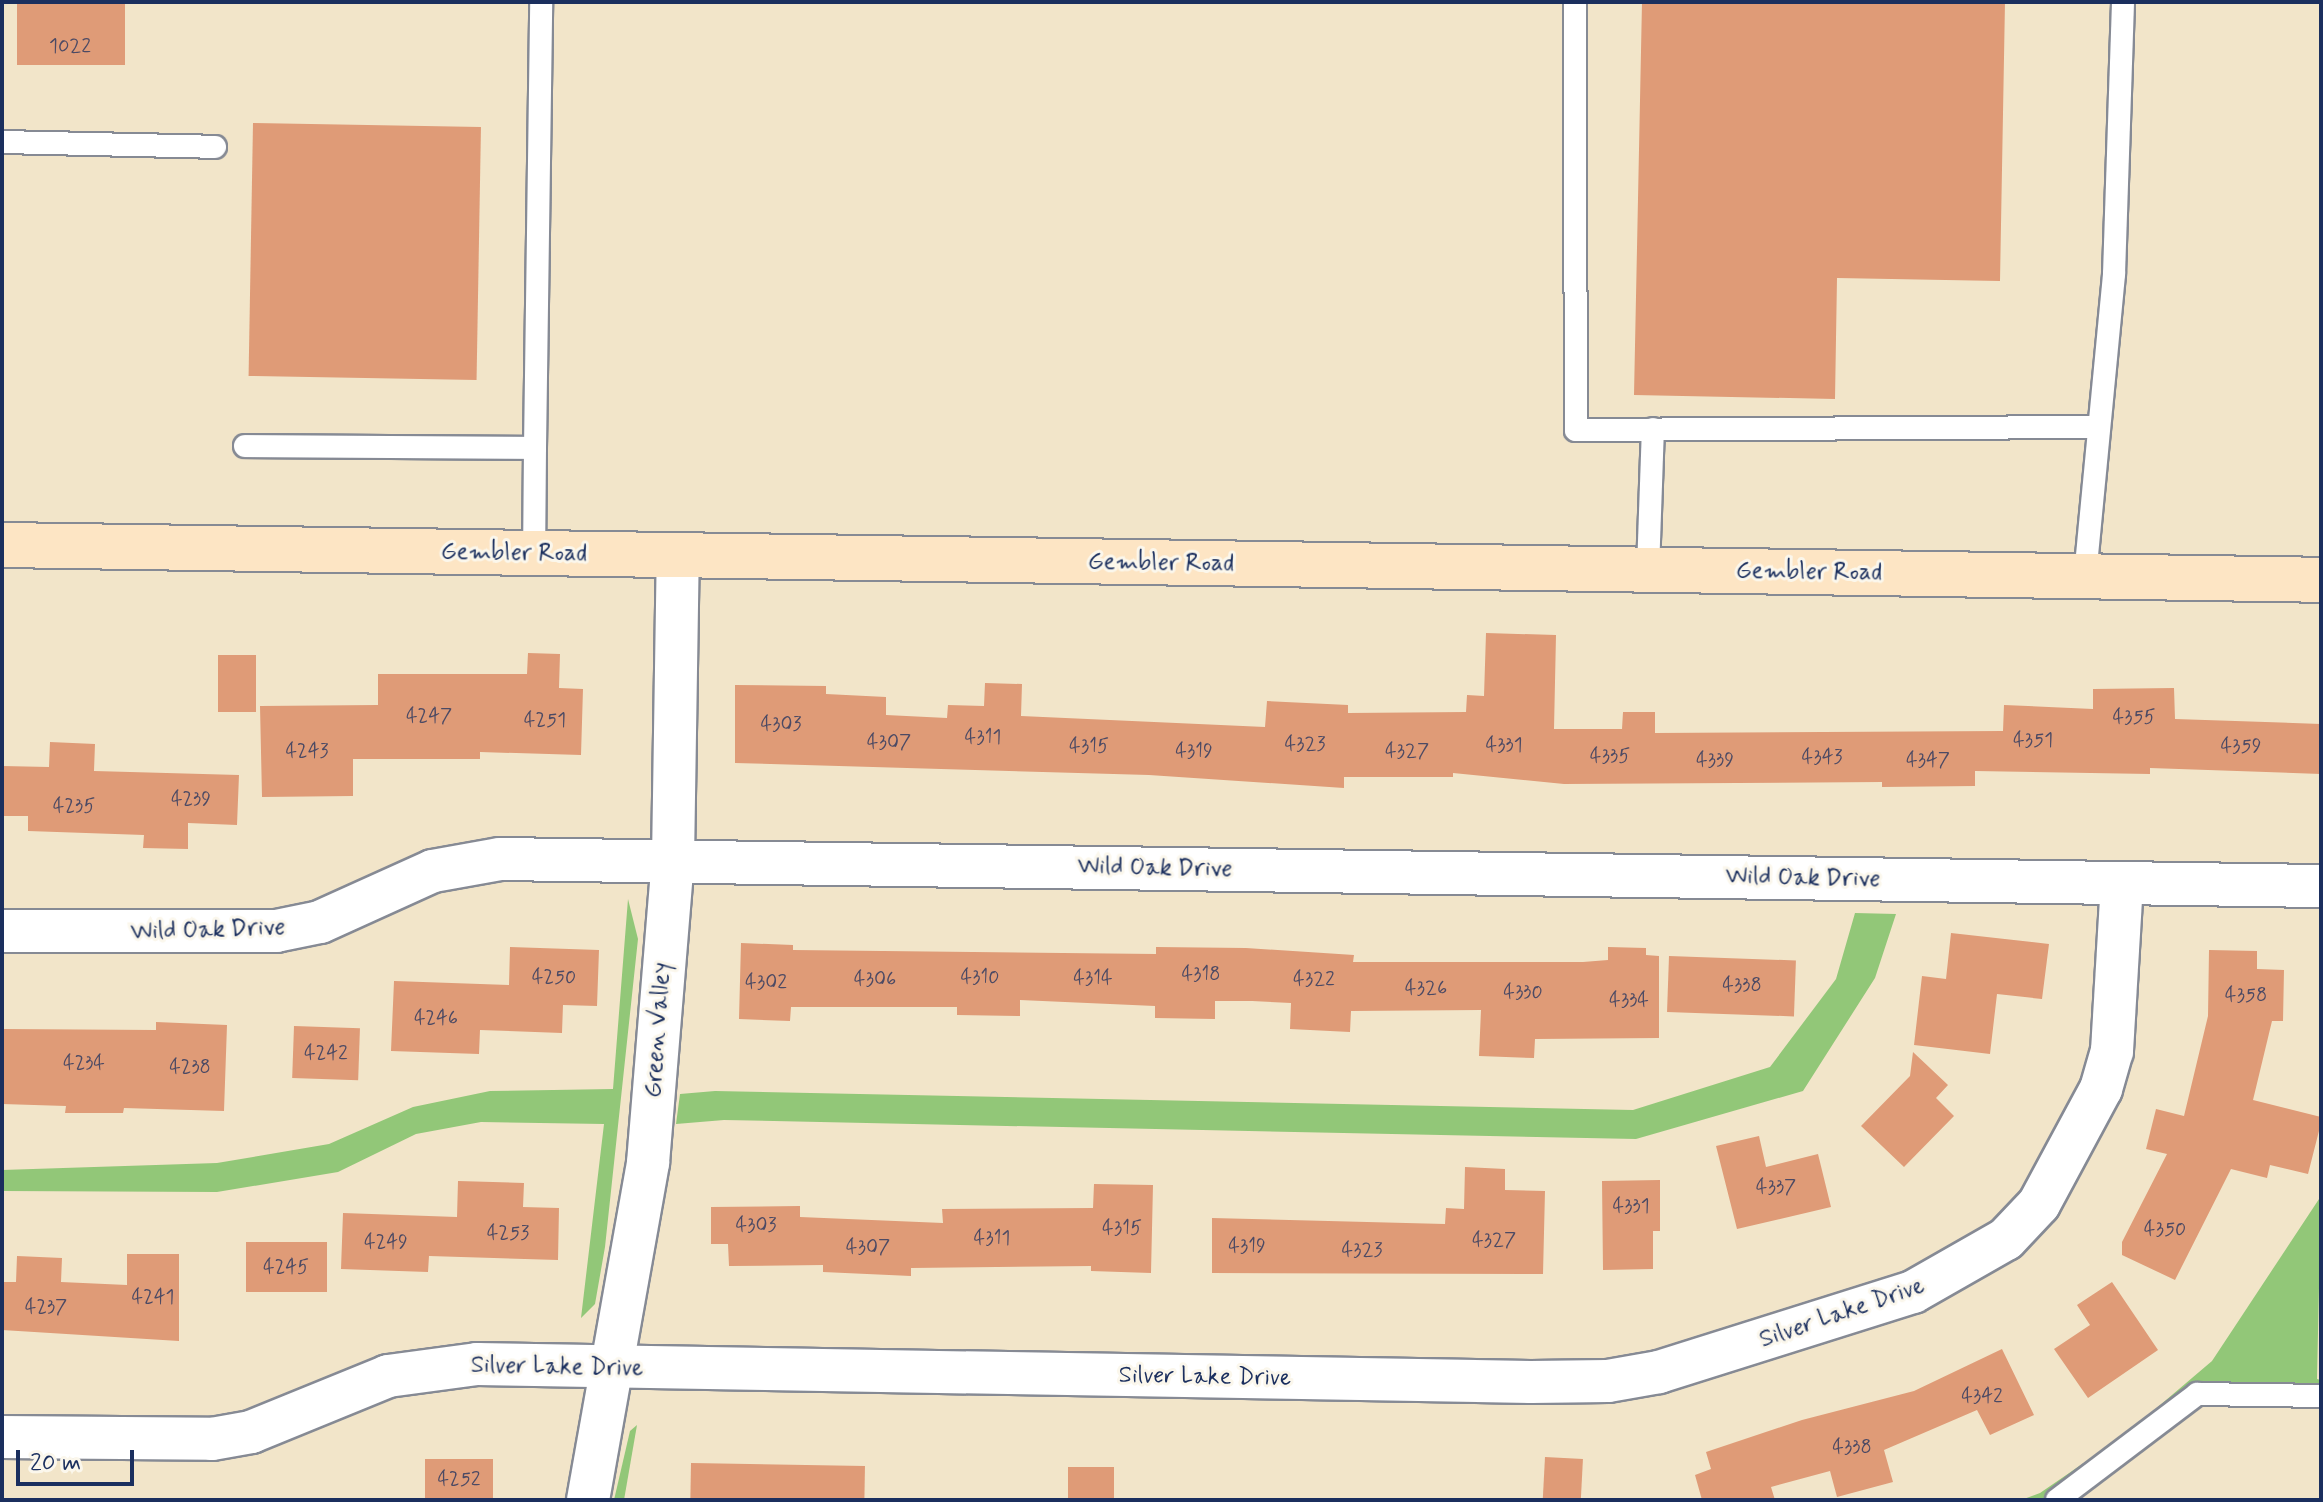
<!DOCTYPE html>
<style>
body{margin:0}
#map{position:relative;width:2323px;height:1502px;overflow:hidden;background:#f2e5c9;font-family:Mynerve,sans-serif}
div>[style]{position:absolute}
.green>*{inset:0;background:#92c778}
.building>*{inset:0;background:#df9b77;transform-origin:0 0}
.roads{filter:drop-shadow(2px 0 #868a94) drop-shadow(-2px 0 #868a94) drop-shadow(0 2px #868a94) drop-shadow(0 -2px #868a94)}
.service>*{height:22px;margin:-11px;padding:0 11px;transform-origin:11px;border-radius:11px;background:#fff}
.minor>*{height:42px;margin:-21px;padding:0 21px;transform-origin:21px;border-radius:21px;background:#fff}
.secondary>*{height:44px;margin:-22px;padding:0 22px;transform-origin:22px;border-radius:22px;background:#fde5c4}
span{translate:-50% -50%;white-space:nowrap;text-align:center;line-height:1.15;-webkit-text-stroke:6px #fbf7ec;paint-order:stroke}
.number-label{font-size:20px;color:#4c4a64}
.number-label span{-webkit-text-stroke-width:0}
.street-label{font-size:24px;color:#1b2f5e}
.frame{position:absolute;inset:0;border:4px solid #1b2f5e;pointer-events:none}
.scale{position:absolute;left:16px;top:1450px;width:118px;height:36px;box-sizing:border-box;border:4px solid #1b2f5e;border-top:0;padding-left:10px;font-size:24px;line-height:28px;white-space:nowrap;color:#1b2f5e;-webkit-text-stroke:6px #fbf7ec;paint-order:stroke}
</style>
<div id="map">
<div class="green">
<div style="clip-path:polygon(628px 899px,638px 939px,605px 1247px,595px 1304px,581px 1318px,604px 1124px,481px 1122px,416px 1134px,338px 1172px,217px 1192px,2px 1191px,2px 1170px,217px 1163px,329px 1144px,413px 1107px,490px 1091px,613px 1089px)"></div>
<div style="clip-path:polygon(1855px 913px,1896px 914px,1875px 978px,1803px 1091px,1636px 1139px,724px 1120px,676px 1124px,680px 1094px,715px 1091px,1633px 1110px,1770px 1067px,1836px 979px)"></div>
<div style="clip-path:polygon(2321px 1196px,2317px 1379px,2321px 1380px,2321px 1408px,2200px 1405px,2074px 1500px,2021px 1500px,2040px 1493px,2126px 1434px,2212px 1361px)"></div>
<div style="clip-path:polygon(637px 1425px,624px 1500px,614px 1500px,630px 1431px)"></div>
</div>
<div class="building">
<div style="left:17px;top:2px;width:108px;height:63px"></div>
<div style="clip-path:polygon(1642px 2px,2005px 2px,2000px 281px,1837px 278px,1835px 399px,1634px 395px)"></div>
<div style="left:253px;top:123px;width:228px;height:253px;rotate:1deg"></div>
<div style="clip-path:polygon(1486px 633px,1556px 635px,1554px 729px,1622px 729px,1623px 712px,1655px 712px,1655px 733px,2003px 731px,2004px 705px,2093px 709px,2093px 689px,2174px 688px,2175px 719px,2321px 724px,2321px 774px,2150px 768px,2150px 774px,1975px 771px,1975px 786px,1882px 787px,1882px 782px,1564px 784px,1453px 773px,1453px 777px,1344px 777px,1344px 788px,1149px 775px,735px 763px,735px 685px,826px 686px,826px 694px,886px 697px,886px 715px,947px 718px,948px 705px,984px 706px,985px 683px,1022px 684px,1021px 716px,1265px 727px,1267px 701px,1348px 705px,1348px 713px,1466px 712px,1467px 695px,1484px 696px)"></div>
<div style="clip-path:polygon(528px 653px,560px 654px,559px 688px,583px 689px,581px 755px,480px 752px,480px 759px,353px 759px,353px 796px,262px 797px,260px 706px,378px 705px,378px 674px,527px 674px)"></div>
<div style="left:218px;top:655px;width:38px;height:57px"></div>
<div style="clip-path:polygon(50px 742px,95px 744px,94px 771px,239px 775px,237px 825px,188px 823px,188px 849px,143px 848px,144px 835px,28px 831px,28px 816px,2px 816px,2px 766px,49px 767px)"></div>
<div style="clip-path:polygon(1951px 933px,2049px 944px,2042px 999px,1997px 994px,1990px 1054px,1914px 1045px,1922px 976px,1946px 979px)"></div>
<div style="clip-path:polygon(741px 943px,793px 945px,793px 950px,1156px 954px,1156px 947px,1246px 948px,1354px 955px,1353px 962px,1583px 962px,1608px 960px,1608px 947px,1646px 948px,1646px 955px,1659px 956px,1659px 1038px,1535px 1039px,1534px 1058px,1479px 1056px,1481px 1010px,1351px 1011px,1350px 1032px,1290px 1029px,1291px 1003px,1252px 1001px,1215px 1001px,1215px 1019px,1155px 1018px,1155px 1006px,1020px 1000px,1020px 1016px,957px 1015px,957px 1007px,791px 1007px,790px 1021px,739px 1019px)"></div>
<div style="clip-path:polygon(510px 947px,599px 950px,597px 1006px,563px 1005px,562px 1033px,480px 1030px,479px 1054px,391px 1051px,394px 981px,509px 985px)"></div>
<div style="clip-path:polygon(2209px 950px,2257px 951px,2257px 969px,2284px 970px,2283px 1021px,2272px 1021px,2253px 1100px,2321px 1117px,2321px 1123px,2308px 1174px,2270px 1165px,2267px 1178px,2231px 1169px,2175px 1280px,2122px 1255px,2122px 1242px,2167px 1154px,2146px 1149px,2156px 1109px,2184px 1116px,2208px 1016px)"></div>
<div style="left:1669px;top:956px;width:127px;height:56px;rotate:2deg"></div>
<div style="clip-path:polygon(156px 1022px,227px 1025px,224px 1111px,124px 1108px,123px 1113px,65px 1113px,66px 1106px,2px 1104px,2px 1029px,156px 1030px)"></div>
<div style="left:294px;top:1026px;width:66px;height:52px;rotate:2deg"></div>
<div style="clip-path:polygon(1913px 1052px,1948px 1085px,1936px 1098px,1954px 1116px,1904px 1167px,1861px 1126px,1910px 1076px)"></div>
<div style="clip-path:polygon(1759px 1136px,1766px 1167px,1818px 1154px,1831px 1207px,1737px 1229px,1716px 1146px)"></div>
<div style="clip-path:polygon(1465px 1167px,1505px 1169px,1505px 1190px,1545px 1191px,1543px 1274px,1212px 1273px,1212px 1218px,1445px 1224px,1446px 1208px,1464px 1209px)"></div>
<div style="clip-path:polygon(1660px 1180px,1660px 1231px,1653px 1231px,1653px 1269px,1603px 1270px,1602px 1181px)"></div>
<div style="clip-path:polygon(458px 1181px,524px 1183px,523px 1207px,559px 1208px,558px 1260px,429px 1256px,428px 1272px,341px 1269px,343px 1213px,457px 1217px)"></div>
<div style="clip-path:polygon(1094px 1184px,1153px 1185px,1151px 1273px,1091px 1271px,1091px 1266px,911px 1268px,911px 1276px,823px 1272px,823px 1265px,729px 1266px,728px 1244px,711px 1244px,711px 1207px,800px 1206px,800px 1217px,943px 1223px,942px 1209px,1093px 1208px)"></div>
<div style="left:246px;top:1242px;width:81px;height:50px"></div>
<div style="clip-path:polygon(127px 1254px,179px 1254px,179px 1341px,2px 1330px,2px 1282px,16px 1282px,17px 1256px,62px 1258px,61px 1282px,127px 1285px)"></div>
<div style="clip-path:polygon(2112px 1282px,2158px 1350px,2088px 1398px,2054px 1349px,2090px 1325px,2077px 1305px)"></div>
<div style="clip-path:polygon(2002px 1349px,2034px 1415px,1990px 1435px,1977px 1410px,1884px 1450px,1893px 1482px,1837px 1497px,1830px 1471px,1771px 1487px,1775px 1500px,1702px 1500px,1695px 1475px,1711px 1469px,1706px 1452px,1802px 1420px,1914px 1391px)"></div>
<div style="left:1545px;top:1457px;width:38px;height:43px;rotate:3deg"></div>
<div style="left:425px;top:1459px;width:68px;height:41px"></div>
<div style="left:691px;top:1463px;width:174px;height:37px;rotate:1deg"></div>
<div style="left:1068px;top:1467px;width:46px;height:33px"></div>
</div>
<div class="roads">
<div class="service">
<div style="left:1575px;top:2px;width:428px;rotate:89.9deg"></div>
<div style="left:1576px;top:430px;width:521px;rotate:-0.33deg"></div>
<div style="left:2px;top:142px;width:213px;rotate:1.3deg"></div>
<div style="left:245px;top:446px;width:290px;rotate:0.4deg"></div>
<div style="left:535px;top:448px;width:105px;rotate:90.5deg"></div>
<div style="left:535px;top:448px;width:446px;rotate:-89.2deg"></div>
<div style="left:1648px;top:570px;width:141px;rotate:-88deg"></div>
<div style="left:2085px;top:576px;width:303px;rotate:-84.5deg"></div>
<div style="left:2114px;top:274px;width:272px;rotate:-88.1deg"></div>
<div style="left:2057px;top:1500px;width:176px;rotate:-37.1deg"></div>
<div style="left:2197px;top:1394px;width:124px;rotate:0.9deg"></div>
</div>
<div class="minor">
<div style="left:2px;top:931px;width:274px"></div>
<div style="left:276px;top:931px;width:45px;rotate:-11.6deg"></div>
<div style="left:320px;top:922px;width:124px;rotate:-24.3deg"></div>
<div style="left:433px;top:871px;width:68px;rotate:-10.2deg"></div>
<div style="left:500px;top:859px;width:1821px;rotate:0.85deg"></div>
<div style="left:2px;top:1437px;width:210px;rotate:0.5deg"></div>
<div style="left:212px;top:1439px;width:40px;rotate:-10deg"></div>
<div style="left:251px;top:1432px;width:148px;rotate:-22.2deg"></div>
<div style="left:388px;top:1376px;width:90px;rotate:-7.7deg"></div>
<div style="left:477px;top:1364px;width:1054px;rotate:0.98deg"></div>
<div style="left:1531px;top:1382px;width:77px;rotate:-0.7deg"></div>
<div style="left:1608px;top:1381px;width:52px;rotate:-10deg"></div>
<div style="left:1659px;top:1372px;width:266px;rotate:-17.5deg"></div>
<div style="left:1913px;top:1292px;width:107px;rotate:-29.7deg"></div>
<div style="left:2006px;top:1239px;width:48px;rotate:-46.7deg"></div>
<div style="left:2039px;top:1204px;width:131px;rotate:-61.7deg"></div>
<div style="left:2101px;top:1089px;width:40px;rotate:-74deg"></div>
<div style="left:2112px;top:1051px;width:167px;rotate:-86.6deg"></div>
<div style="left:588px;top:1500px;width:342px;rotate:-79.9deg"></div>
<div style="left:648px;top:1163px;width:304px;rotate:-85.3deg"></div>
<div style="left:673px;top:860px;width:305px;rotate:-89.1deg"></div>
</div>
<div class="secondary">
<div style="left:2px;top:545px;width:2319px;rotate:0.86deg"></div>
</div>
</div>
<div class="number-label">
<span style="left:70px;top:46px">1022</span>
<span style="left:429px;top:716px">4247</span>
<span style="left:2134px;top:717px">4355</span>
<span style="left:545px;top:720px">4251</span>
<span style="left:781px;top:724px">4303</span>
<span style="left:983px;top:737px">4311</span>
<span style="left:2033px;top:740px">4351</span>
<span style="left:889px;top:742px">4307</span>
<span style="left:1305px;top:744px">4323</span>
<span style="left:1504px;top:745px">4331</span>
<span style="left:1089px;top:746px">4315</span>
<span style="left:2241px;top:746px">4359</span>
<span style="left:307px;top:751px">4243</span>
<span style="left:1194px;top:751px">4319</span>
<span style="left:1407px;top:751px">4327</span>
<span style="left:1610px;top:756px">4335</span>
<span style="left:1822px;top:757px">4343</span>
<span style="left:1715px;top:760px">4339</span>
<span style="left:1928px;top:760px">4347</span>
<span style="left:191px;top:799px">4239</span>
<span style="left:74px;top:806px">4235</span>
<span style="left:1201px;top:974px">4318</span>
<span style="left:554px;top:977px">4250</span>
<span style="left:980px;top:977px">4310</span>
<span style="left:1093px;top:978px">4314</span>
<span style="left:875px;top:979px">4306</span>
<span style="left:1314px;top:979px">4322</span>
<span style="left:766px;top:982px">4302</span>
<span style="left:1742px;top:985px">4338</span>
<span style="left:1426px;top:988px">4326</span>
<span style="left:1523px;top:992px">4330</span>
<span style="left:2246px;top:995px">4358</span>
<span style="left:1629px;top:1000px">4334</span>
<span style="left:436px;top:1018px">4246</span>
<span style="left:326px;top:1053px">4242</span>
<span style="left:84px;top:1063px">4234</span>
<span style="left:190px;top:1067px">4238</span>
<span style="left:1776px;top:1187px">4337</span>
<span style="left:1631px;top:1206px">4331</span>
<span style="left:756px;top:1225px">4303</span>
<span style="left:1122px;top:1228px">4315</span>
<span style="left:2165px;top:1229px">4350</span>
<span style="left:508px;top:1233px">4253</span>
<span style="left:992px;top:1238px">4311</span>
<span style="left:1494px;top:1240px">4327</span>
<span style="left:386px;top:1242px">4249</span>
<span style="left:1247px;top:1246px">4319</span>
<span style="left:868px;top:1247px">4307</span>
<span style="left:1362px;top:1250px">4323</span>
<span style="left:286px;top:1267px">4245</span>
<span style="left:153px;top:1297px">4241</span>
<span style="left:46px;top:1307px">4237</span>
<span style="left:1982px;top:1396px">4342</span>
<span style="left:1852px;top:1447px">4338</span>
<span style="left:459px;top:1479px">4252</span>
</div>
<div class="street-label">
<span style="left:514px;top:553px;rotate:1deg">Gembler Road</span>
<span style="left:1161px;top:563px;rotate:1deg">Gembler Road</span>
<span style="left:1809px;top:572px;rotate:1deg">Gembler Road</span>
<span style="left:1155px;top:868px;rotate:1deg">Wild Oak Drive</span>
<span style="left:1803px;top:878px;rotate:1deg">Wild Oak Drive</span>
<span style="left:208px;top:930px;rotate:-2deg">Wild Oak Drive</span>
<span style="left:658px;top:1030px;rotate:-86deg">Green Valley</span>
<span style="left:1842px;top:1313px;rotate:-19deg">Silver Lake Drive</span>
<span style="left:557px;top:1367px;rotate:1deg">Silver Lake Drive</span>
<span style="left:1205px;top:1377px;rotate:1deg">Silver Lake Drive</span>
</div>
<div class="frame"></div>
<div class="scale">20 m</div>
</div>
